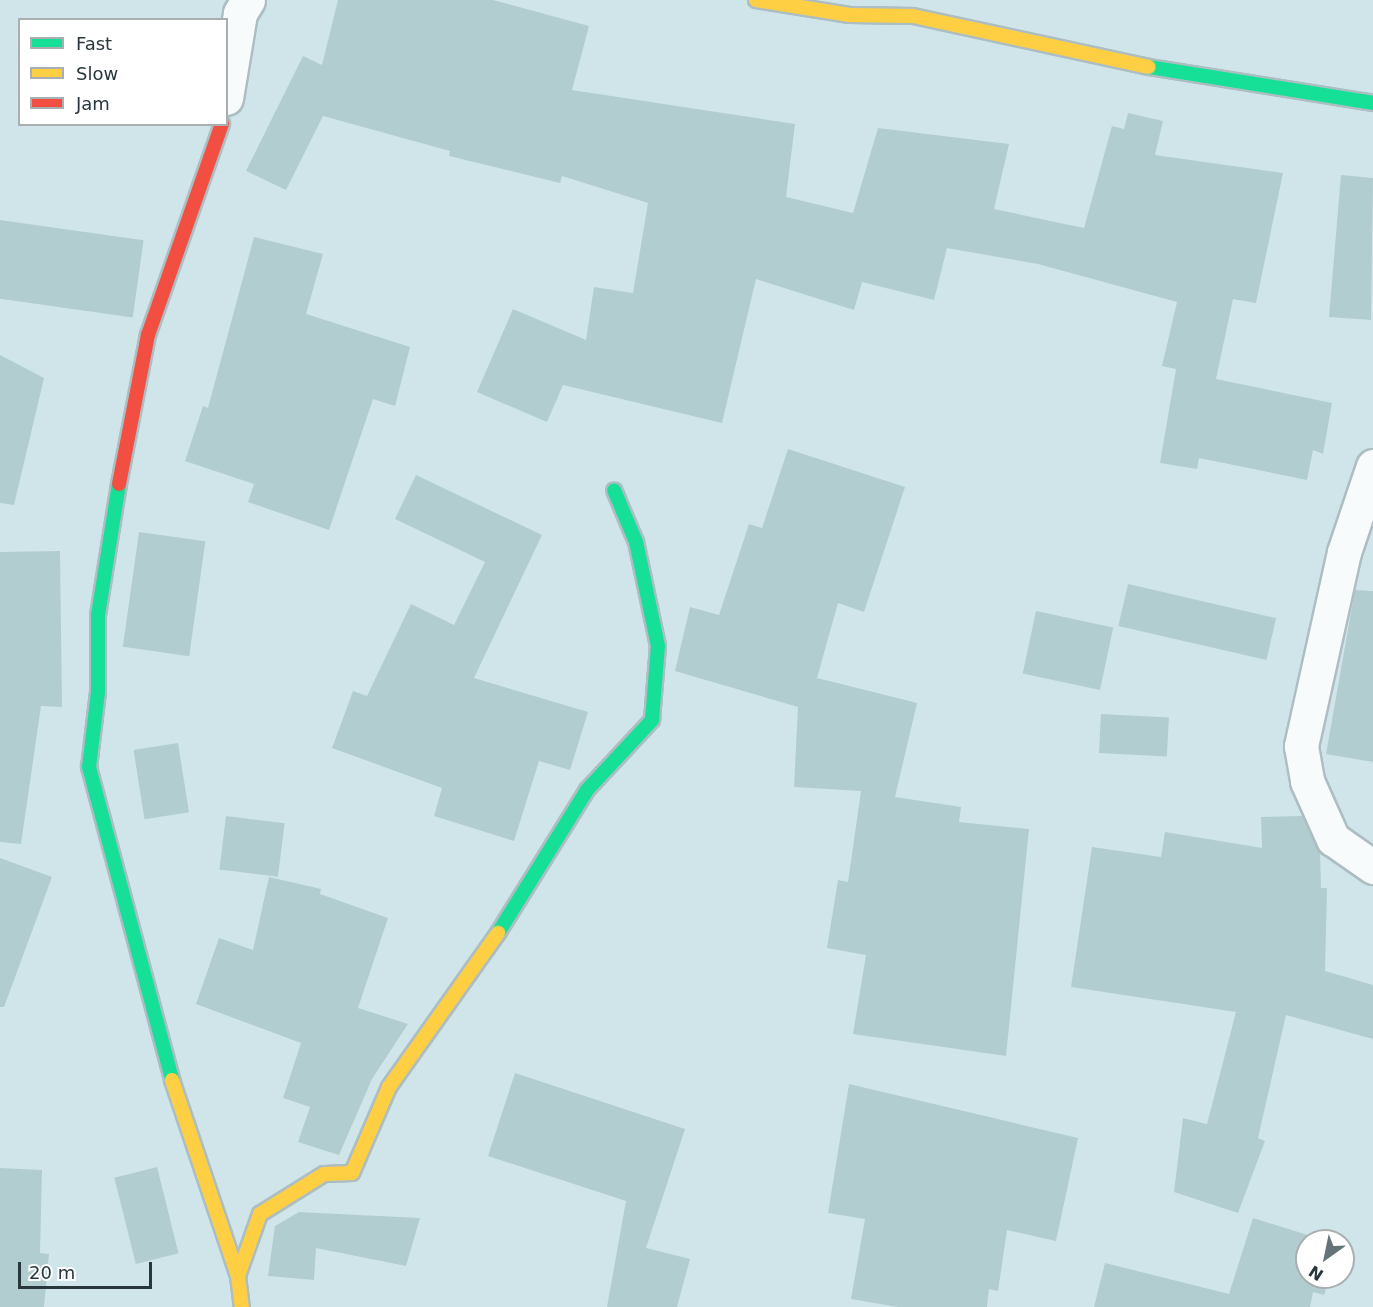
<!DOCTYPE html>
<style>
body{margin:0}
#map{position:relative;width:1373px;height:1307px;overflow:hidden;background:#d0e5ea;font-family:"DejaVu Sans",sans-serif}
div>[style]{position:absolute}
.building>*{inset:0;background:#b2cdcf;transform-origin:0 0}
.roads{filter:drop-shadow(2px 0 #adbec2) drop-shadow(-2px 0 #adbec2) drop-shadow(0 2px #adbec2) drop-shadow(0 -2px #adbec2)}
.street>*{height:33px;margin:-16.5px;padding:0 16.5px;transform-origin:16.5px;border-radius:16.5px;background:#f8fbfc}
.fast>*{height:14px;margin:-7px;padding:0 7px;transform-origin:7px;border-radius:7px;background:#16e098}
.slow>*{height:14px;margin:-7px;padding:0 7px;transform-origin:7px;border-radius:7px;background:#ffcf43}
.jam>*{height:14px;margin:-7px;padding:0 7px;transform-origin:7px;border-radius:7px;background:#f24e42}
span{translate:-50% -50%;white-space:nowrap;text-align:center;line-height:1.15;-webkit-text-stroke:4.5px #fff;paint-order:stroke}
.legend{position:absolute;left:18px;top:18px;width:210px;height:108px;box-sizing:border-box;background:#fff;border:2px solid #a9afb1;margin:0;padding:8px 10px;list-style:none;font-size:18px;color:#28373b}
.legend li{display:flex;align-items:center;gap:12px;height:30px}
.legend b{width:30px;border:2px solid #a9afb1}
.north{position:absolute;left:1295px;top:1229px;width:60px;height:60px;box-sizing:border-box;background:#fff;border:2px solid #a9afb1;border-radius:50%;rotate:213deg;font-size:16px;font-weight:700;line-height:24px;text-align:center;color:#28373b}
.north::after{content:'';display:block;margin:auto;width:21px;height:27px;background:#637478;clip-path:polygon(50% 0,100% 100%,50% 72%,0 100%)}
.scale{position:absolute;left:18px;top:1262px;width:134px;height:27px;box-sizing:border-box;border:3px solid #28373b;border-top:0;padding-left:8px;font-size:18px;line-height:21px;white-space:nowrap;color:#28373b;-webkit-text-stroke:4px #fff;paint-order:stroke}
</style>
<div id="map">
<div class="building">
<div style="clip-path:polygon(338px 0,493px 0,589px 26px,572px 90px,795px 124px,786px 197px,853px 213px,878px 128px,1009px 144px,994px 209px,1084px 228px,1112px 126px,1124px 129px,1128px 113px,1163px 121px,1155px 155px,1283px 173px,1256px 303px,1233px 299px,1216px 379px,1332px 403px,1323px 454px,1313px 450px,1307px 480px,1199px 458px,1197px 469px,1160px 463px,1176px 369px,1162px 366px,1177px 302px,1038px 264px,947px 248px,934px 300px,862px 282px,854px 310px,756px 279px,722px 423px,563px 385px,547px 422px,477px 392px,513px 309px,586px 340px,594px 287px,633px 293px,648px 203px,562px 176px,560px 183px,449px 156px,450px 151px,323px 116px,286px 190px,246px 171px,303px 56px,322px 65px)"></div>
<div style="clip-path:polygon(1341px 175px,1373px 178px,1371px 320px,1329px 317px)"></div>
<div style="left:0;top:220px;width:145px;height:78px;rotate:8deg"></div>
<div style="clip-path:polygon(254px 237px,323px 254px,306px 314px,410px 347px,395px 406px,373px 399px,329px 530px,248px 502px,254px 484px,185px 461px,203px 406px,208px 408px)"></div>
<div style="clip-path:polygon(0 355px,44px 378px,14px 505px,0 503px)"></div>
<div style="clip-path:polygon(788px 449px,905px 487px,864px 612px,838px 603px,817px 678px,917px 703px,895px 797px,961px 807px,959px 822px,1029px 829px,1006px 1056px,853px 1034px,866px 955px,827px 948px,838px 880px,848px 882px,861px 791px,794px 787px,798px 707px,675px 671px,690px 607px,719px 615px,749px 524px,762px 528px)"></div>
<div style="clip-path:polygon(416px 475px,542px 535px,474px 678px,588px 712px,570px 770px,539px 761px,514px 841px,434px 816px,442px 788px,332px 748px,353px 691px,367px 696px,411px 604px,454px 625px,485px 562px,395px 519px)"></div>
<div style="left:139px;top:532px;width:67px;height:116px;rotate:8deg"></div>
<div style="clip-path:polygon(60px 551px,62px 707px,41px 706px,21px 844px,0 842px,0 552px)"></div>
<div style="left:1128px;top:584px;width:152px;height:43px;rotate:13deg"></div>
<div style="clip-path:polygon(1355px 590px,1373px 591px,1373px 762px,1326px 754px)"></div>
<div style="left:1036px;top:611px;width:79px;height:64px;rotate:12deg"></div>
<div style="left:1101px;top:714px;width:68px;height:39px;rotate:3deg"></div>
<div style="left:178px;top:743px;width:70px;height:45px;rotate:81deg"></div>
<div style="left:226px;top:816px;width:59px;height:54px;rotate:7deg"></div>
<div style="clip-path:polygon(1302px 816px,1320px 852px,1321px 888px,1327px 888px,1325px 971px,1373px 985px,1373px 1039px,1286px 1015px,1258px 1138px,1265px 1141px,1238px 1213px,1174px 1192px,1183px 1118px,1207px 1124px,1236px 1012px,1071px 987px,1092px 847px,1161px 857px,1165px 832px,1262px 848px,1261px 817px)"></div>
<div style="clip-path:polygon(0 858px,52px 877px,4px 1007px,0 1007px)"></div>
<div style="clip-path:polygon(269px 877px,321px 889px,320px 894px,388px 918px,358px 1008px,408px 1024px,372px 1079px,339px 1155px,298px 1142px,310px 1107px,283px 1098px,301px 1043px,196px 1004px,219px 938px,253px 950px)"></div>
<div style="clip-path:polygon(515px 1073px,685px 1129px,646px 1248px,690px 1259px,677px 1307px,607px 1307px,626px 1201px,488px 1156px)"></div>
<div style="clip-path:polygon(849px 1084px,1078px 1138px,1056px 1241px,1007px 1230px,998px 1291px,989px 1289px,987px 1307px,898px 1307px,851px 1299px,865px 1219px,828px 1213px)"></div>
<div style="left:157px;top:1167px;width:89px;height:44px;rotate:76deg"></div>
<div style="clip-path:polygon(0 1168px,42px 1170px,40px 1253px,49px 1254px,44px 1307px,0 1307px)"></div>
<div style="clip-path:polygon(299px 1212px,318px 1213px,420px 1218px,406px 1266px,316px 1248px,314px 1280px,268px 1276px,275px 1226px)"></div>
<div style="clip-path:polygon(1253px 1218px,1327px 1241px,1307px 1241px,1307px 1277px,1330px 1277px,1324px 1295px,1313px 1292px,1310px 1307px,1094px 1307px,1105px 1263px,1229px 1294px)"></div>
</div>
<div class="roads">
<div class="street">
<div style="left:226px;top:98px;width:86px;rotate:-80.6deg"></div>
<div style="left:240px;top:13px;width:15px;rotate:-58deg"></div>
<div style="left:1373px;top:466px;width:91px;rotate:108.6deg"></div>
<div style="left:1344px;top:552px;width:199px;rotate:102.5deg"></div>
<div style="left:1301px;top:746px;width:36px;rotate:80deg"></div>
<div style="left:1307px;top:781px;width:64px;rotate:65.9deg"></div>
<div style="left:1333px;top:839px;width:49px;rotate:35deg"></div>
</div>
<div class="fast">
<div style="left:1149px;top:67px;width:227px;rotate:9.1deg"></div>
<div style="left:119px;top:484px;width:133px;rotate:99.1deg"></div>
<div style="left:98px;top:615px;width:77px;rotate:90deg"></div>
<div style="left:98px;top:692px;width:76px;rotate:96.8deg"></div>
<div style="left:89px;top:767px;width:324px;rotate:75.1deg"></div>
<div style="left:498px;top:933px;width:168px;rotate:-58.1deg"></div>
<div style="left:587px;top:790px;width:96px;rotate:-47.1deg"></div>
<div style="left:652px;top:720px;width:74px;rotate:-85.4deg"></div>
<div style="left:658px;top:646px;width:106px;rotate:-101.9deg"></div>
<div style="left:636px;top:542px;width:56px;rotate:-112.9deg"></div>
</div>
<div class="slow">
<div style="left:756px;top:0;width:95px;rotate:9.1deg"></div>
<div style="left:850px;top:15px;width:63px;rotate:0.9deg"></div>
<div style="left:913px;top:16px;width:241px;rotate:12.2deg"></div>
<div style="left:172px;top:1080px;width:207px;rotate:71.4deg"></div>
<div style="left:238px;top:1276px;width:31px;rotate:83deg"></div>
<div style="left:238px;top:1276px;width:66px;rotate:-70.5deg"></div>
<div style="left:260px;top:1214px;width:75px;rotate:-32deg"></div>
<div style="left:324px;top:1174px;width:28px;rotate:-2deg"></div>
<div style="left:352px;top:1173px;width:94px;rotate:-66.7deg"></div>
<div style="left:389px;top:1087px;width:189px;rotate:-54.7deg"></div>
</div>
<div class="jam">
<div style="left:119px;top:484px;width:152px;rotate:-79deg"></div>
<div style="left:148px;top:335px;width:224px;rotate:-70.7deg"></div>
</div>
</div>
<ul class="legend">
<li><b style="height:8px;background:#16e098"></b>Fast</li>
<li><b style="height:8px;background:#ffcf43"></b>Slow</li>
<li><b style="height:8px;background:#f24e42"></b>Jam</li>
</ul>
<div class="north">N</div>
<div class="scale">20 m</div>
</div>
